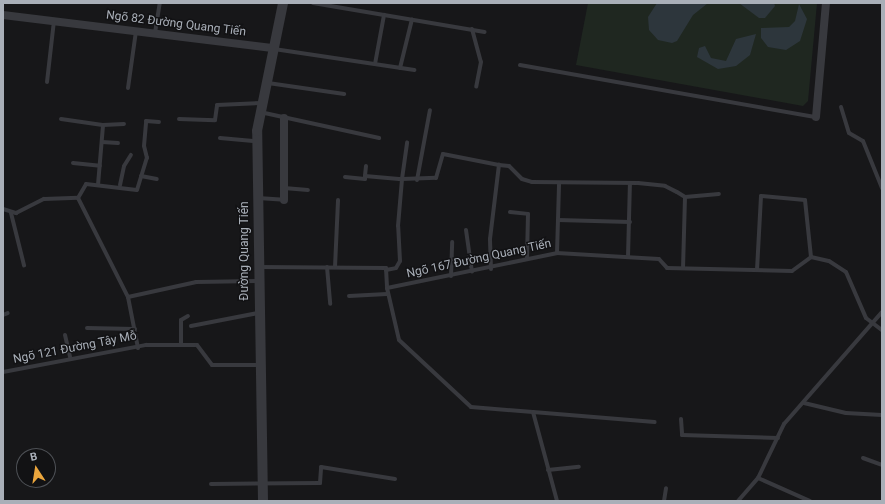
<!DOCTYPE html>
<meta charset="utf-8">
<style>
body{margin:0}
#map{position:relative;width:885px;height:504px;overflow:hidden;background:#171719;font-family:Roboto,sans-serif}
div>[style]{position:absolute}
.green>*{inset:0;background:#1f2720}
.water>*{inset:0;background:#2d363c}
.service>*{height:4px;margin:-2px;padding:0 2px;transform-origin:2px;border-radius:2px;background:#38393e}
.minor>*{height:8px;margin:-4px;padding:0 4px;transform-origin:4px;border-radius:4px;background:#38393e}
.tertiary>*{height:10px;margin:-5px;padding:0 5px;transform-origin:5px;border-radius:5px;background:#38393e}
span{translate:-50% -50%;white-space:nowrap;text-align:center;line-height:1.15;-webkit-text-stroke:3px #121214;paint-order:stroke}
.street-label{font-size:12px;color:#a9afb8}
.frame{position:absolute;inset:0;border:4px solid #a9afb8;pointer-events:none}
.north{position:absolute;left:16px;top:448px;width:40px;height:40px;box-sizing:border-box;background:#121214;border:1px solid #4e5156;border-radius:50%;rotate:348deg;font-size:11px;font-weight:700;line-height:16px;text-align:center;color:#a9afb8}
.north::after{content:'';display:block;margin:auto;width:14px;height:18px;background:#eba63d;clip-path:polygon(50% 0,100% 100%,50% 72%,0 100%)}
</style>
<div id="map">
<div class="green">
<div style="clip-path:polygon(588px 3px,817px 3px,808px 101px,803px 106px,576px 65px)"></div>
</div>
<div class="water">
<div style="clip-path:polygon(657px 3px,708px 3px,693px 15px,677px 41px,672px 43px,658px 40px,649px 30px,648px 17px)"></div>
<div style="clip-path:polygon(739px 3px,774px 3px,775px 6px,765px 18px,759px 18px)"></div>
<div style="clip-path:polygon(799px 4px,807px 19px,800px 41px,786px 50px,768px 47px,761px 38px,761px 28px,789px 27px,795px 21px)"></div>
<div style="clip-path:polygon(756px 34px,750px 55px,736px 66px,718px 69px,697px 57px,699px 48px,705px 46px,711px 58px,726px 61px,736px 39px)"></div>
</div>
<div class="service">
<div style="left:313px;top:3px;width:174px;rotate:9.6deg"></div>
<div style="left:472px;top:29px;width:34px;rotate:75deg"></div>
<div style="left:481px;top:62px;width:25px;rotate:101deg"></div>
<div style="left:155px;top:33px;width:30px;rotate:-81deg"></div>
<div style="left:274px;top:49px;width:142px;rotate:8.5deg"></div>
<div style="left:375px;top:64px;width:50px;rotate:-79.6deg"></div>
<div style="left:520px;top:65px;width:301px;rotate:10deg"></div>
<div style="left:400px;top:68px;width:50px;rotate:-76.2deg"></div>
<div style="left:47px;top:82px;width:61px;rotate:-83.5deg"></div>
<div style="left:268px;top:83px;width:77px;rotate:8.2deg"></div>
<div style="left:128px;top:88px;width:58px;rotate:-82deg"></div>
<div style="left:841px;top:107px;width:27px;rotate:73deg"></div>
<div style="left:849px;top:133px;width:16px;rotate:30deg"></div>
<div style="left:863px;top:141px;width:51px;rotate:68deg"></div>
<div style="left:260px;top:112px;width:122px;rotate:12.3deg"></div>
<div style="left:61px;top:119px;width:42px;rotate:8.1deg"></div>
<div style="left:103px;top:125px;width:21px;rotate:-3deg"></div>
<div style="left:179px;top:119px;width:36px;rotate:2deg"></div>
<div style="left:215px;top:120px;width:15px;rotate:-82deg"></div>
<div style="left:217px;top:105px;width:44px;rotate:-2.6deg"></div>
<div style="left:220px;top:138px;width:36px;rotate:5deg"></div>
<div style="left:102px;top:142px;width:16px;rotate:4deg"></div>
<div style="left:73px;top:163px;width:27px;rotate:6deg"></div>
<div style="left:366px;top:166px;width:10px;rotate:96deg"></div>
<div style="left:365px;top:176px;width:37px;rotate:5deg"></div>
<div style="left:402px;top:179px;width:37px;rotate:-82deg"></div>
<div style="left:141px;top:176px;width:16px;rotate:11deg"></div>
<div style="left:345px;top:177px;width:20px;rotate:6deg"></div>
<div style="left:365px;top:179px;width:3px;rotate:-90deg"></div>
<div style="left:417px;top:180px;width:71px;rotate:-79.5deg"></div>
<div style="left:98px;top:185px;width:60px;rotate:-85.2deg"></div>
<div style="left:120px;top:185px;width:19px;rotate:-78deg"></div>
<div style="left:124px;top:166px;width:13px;rotate:-58deg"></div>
<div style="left:284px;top:188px;width:24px;rotate:5deg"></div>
<div style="left:685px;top:197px;width:34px;rotate:-5deg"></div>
<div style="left:78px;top:198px;width:16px;rotate:-60deg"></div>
<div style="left:86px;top:184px;width:51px;rotate:6.7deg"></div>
<div style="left:137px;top:190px;width:34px;rotate:-73deg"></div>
<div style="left:147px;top:158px;width:12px;rotate:-104deg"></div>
<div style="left:144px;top:146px;width:25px;rotate:-85deg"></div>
<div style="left:146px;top:121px;width:13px;rotate:4deg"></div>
<div style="left:258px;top:198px;width:26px;rotate:4deg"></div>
<div style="left:3px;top:209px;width:14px;rotate:17deg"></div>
<div style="left:16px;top:213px;width:31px;rotate:-27deg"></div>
<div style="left:44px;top:199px;width:34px;rotate:-2deg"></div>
<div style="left:78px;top:198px;width:111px;rotate:63.2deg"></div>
<div style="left:128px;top:297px;width:52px;rotate:78.9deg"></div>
<div style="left:510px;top:212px;width:18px;rotate:6deg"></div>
<div style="left:528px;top:214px;width:44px;rotate:91.3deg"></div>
<div style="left:11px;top:213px;width:54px;rotate:76deg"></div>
<div style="left:558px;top:220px;width:72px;rotate:1.6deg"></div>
<div style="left:466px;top:230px;width:42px;rotate:81.9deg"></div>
<div style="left:557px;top:253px;width:69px;rotate:-88.3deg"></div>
<div style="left:628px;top:257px;width:74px;rotate:-88.5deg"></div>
<div style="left:260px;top:267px;width:126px;rotate:0.5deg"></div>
<div style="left:386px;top:268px;width:20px;rotate:87deg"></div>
<div style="left:387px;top:288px;width:174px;rotate:-11.6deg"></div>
<div style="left:557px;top:253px;width:102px;rotate:3.4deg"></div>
<div style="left:659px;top:259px;width:12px;rotate:48deg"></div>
<div style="left:667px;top:268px;width:125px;rotate:1.4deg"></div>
<div style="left:792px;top:271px;width:24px;rotate:-36deg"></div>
<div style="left:811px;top:257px;width:18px;rotate:13deg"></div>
<div style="left:829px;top:261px;width:20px;rotate:33deg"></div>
<div style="left:846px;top:272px;width:50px;rotate:66.5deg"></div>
<div style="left:866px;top:318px;width:20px;rotate:37deg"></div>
<div style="left:327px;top:267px;width:37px;rotate:85deg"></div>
<div style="left:335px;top:267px;width:67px;rotate:-87.4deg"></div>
<div style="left:491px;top:269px;width:30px;rotate:-92deg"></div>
<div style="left:490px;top:239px;width:75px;rotate:-83.1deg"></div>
<div style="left:499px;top:165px;width:10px;rotate:6deg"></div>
<div style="left:509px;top:166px;width:18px;rotate:45deg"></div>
<div style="left:522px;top:179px;width:10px;rotate:17deg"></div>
<div style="left:532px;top:182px;width:106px;rotate:0.5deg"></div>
<div style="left:638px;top:183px;width:27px;rotate:6deg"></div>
<div style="left:665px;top:186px;width:13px;rotate:27deg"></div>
<div style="left:677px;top:192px;width:9px;rotate:32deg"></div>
<div style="left:685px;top:197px;width:71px;rotate:91.6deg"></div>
<div style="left:386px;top:270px;width:10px;rotate:-11deg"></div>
<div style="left:396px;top:268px;width:8px;rotate:-60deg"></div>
<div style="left:400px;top:261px;width:35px;rotate:-93deg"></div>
<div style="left:398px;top:226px;width:47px;rotate:-85.1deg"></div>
<div style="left:402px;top:179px;width:34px;rotate:-2deg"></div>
<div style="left:436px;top:178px;width:25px;rotate:-74deg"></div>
<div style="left:443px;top:154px;width:57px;rotate:11.1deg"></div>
<div style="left:757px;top:270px;width:74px;rotate:-86.9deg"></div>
<div style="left:761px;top:196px;width:44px;rotate:5.2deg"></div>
<div style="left:805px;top:200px;width:57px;rotate:84deg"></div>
<div style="left:451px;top:276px;width:34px;rotate:-88deg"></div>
<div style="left:387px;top:288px;width:53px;rotate:77deg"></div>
<div style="left:399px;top:340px;width:98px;rotate:42.9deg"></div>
<div style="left:471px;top:407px;width:62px;rotate:4.6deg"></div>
<div style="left:533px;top:412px;width:92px;rotate:74.9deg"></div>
<div style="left:349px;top:296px;width:38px;rotate:-3deg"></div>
<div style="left:128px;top:297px;width:70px;rotate:-12.4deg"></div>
<div style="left:196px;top:282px;width:62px;rotate:-0.9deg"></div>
<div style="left:3px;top:315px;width:5px;rotate:-22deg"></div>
<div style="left:191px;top:326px;width:68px;rotate:-11deg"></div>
<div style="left:87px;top:328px;width:48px;rotate:1.2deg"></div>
<div style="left:65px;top:335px;width:23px;rotate:77deg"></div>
<div style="left:181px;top:344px;width:24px;rotate:-90deg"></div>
<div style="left:181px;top:320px;width:8px;rotate:-30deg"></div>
<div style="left:3px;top:372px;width:146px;rotate:-10.7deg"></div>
<div style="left:146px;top:345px;width:51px"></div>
<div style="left:197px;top:345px;width:25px;rotate:53deg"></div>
<div style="left:212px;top:365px;width:47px"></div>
<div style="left:804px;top:403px;width:43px;rotate:13.4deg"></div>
<div style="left:846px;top:413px;width:36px;rotate:3deg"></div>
<div style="left:533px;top:412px;width:122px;rotate:4.7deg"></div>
<div style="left:681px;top:419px;width:16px;rotate:86deg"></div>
<div style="left:682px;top:435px;width:96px;rotate:1.8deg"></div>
<div style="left:863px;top:458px;width:20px;rotate:20deg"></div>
<div style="left:548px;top:470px;width:31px;rotate:-6deg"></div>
<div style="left:758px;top:478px;width:57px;rotate:23.9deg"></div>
<div style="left:211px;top:484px;width:109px;rotate:-0.5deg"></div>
<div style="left:320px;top:483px;width:16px;rotate:-86deg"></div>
<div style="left:321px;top:467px;width:75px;rotate:9.2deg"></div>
<div style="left:664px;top:501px;width:13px;rotate:-81deg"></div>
<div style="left:738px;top:501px;width:30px;rotate:-49deg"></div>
<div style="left:758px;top:478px;width:60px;rotate:-64.3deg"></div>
<div style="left:784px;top:424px;width:149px;rotate:-48.8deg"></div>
</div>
<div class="minor">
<div style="left:3px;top:15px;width:271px;rotate:7deg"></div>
<div style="left:816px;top:117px;width:114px;rotate:-85deg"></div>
<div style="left:284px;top:118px;width:82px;rotate:90deg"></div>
</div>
<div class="tertiary">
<div style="left:263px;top:501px;width:370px;rotate:-90.9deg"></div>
<div style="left:257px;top:131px;width:131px;rotate:-78.5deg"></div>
</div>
<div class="street-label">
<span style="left:176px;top:24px;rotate:7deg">Ngõ 82 Đường Quang Tiến</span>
<span style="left:245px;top:251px;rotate:-90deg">Đường Quang Tiến</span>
<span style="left:479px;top:259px;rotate:-12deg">Ngõ 167 Đường Quang Tiến</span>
<span style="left:75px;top:348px;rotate:-11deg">Ngõ 121 Đường Tây Mỗ</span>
</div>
<div class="frame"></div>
<div class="north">B</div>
</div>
